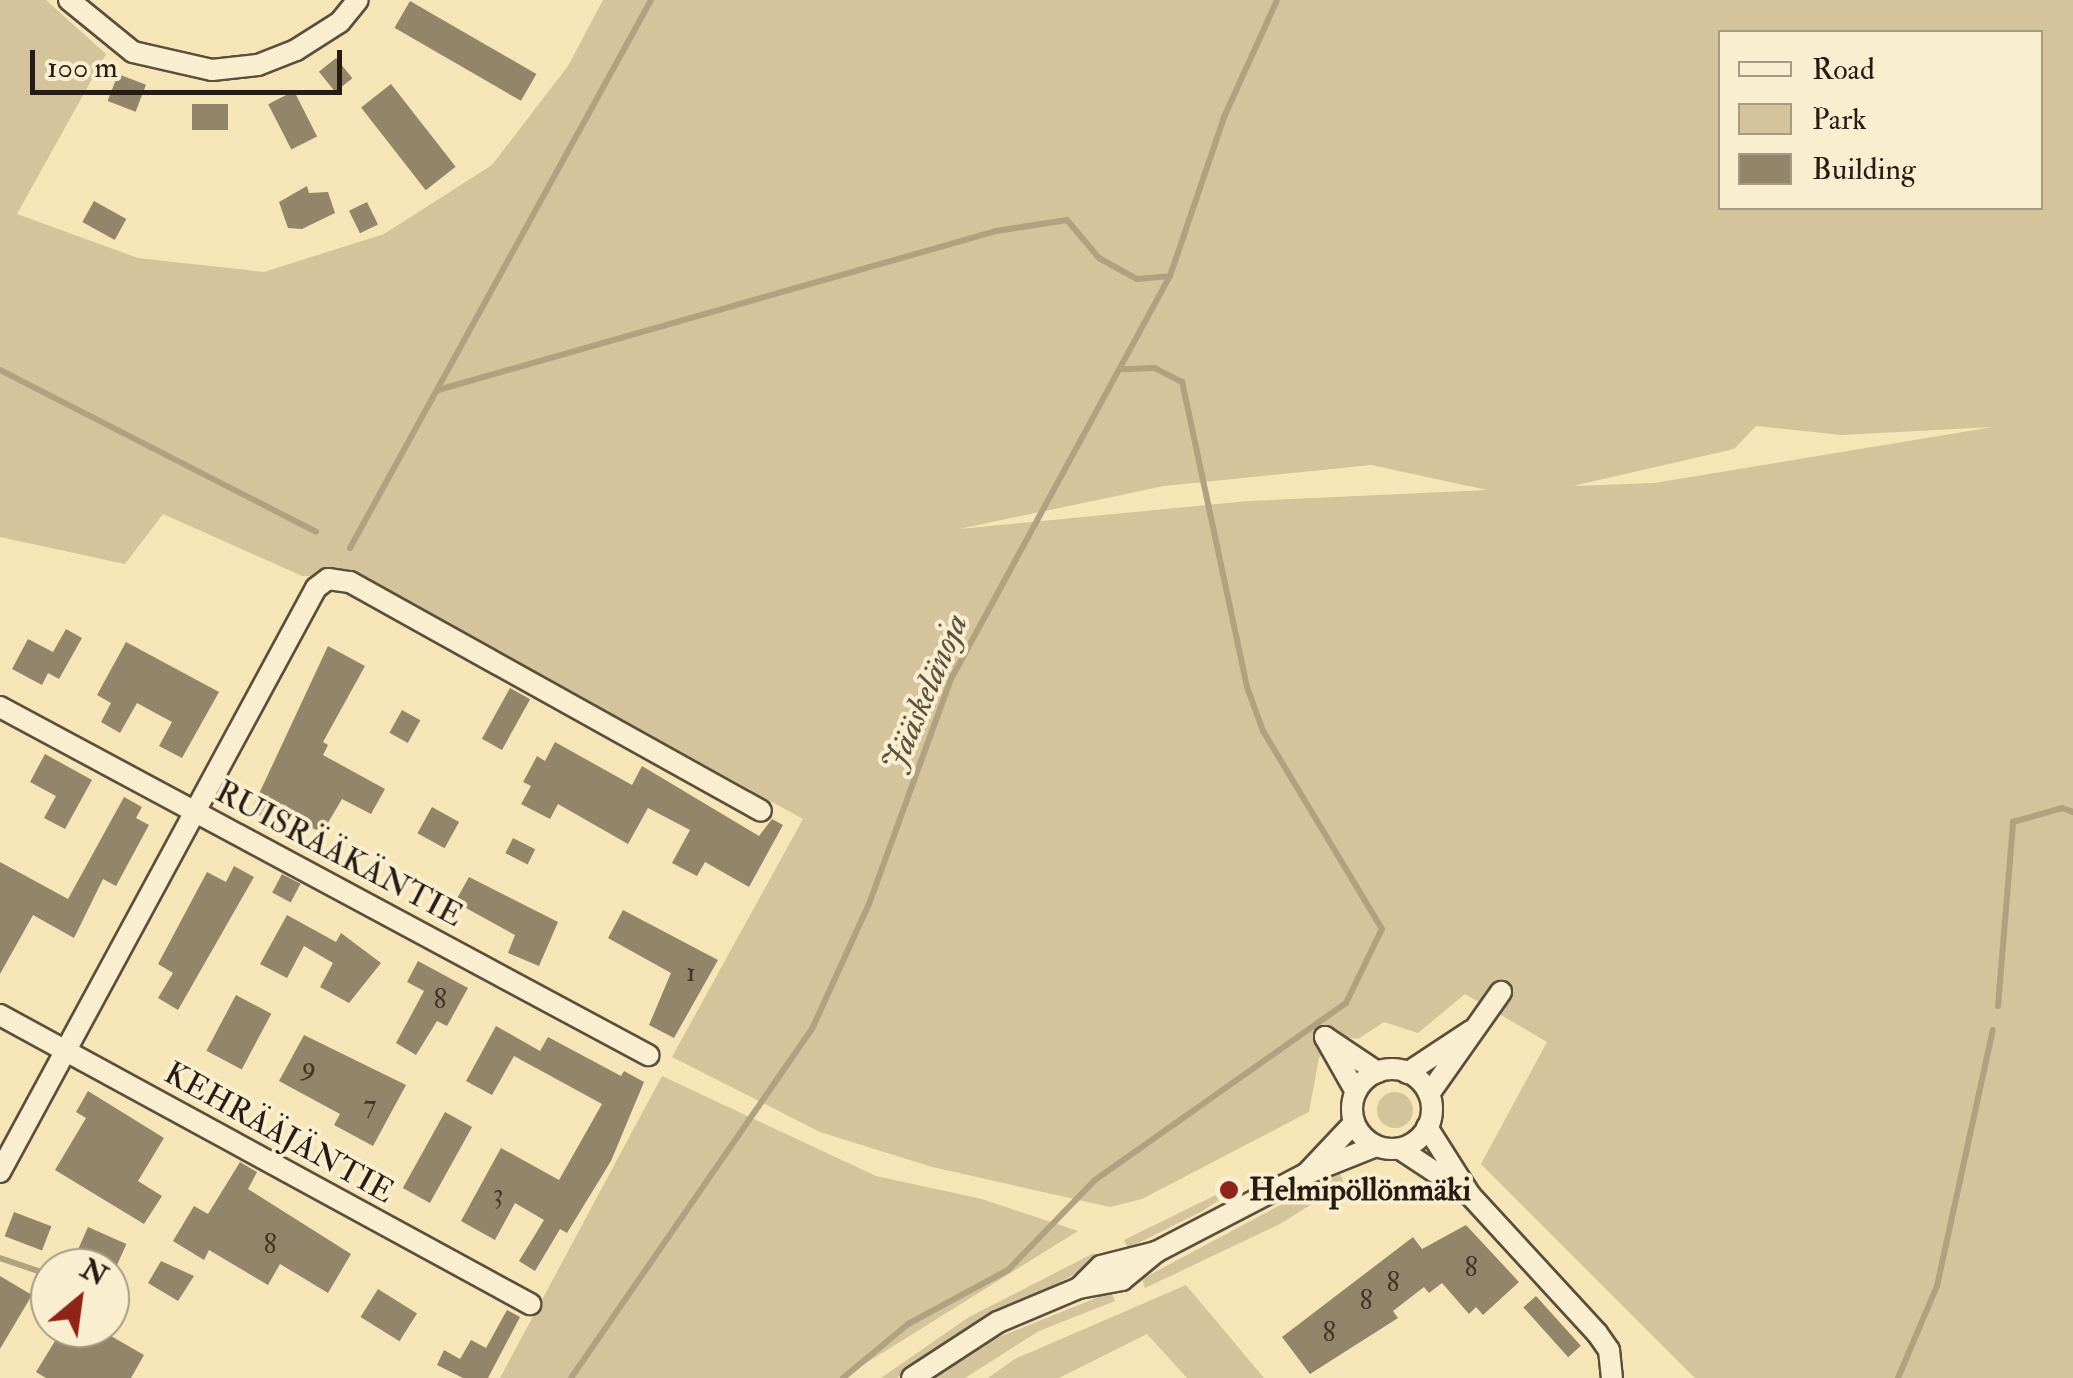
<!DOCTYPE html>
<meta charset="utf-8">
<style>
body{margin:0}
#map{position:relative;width:2073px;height:1378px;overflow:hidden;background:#f6e6b7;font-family:"IM FELL Double Pica",serif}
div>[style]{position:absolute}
.green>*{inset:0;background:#d3c49b}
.round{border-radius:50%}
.stream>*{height:6px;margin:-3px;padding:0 3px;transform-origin:3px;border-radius:3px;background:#b0a180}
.building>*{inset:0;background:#938569;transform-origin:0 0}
.roads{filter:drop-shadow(2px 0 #5b4e3d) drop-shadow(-2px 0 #5b4e3d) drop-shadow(0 2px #5b4e3d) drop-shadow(0 -2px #5b4e3d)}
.street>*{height:20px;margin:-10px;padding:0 10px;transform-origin:10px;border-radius:10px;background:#f9efd0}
.street>.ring{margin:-10px;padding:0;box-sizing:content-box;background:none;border:20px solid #f9efd0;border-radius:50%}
.dots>*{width:28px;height:28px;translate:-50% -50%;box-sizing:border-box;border:5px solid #f9efd0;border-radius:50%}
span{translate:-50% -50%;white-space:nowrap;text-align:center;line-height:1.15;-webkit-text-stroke:8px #f9efd0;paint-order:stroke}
.number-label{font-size:28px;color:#423629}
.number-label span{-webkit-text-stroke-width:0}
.street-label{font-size:32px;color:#271c14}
.poi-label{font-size:32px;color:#271c14;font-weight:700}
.left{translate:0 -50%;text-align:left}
.water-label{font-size:35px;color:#5e513f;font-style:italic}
.legend{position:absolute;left:1718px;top:30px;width:325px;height:180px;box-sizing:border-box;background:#f9efd0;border:2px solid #a59b85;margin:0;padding:12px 18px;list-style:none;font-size:30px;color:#271c14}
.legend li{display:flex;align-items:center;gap:20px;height:50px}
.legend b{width:50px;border:2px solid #a59b85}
.north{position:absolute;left:30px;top:1248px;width:100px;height:100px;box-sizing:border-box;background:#f9efd0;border:2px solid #a59b85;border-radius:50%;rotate:29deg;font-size:28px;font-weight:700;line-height:40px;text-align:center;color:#271c14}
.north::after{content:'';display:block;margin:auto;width:35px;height:45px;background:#8f2418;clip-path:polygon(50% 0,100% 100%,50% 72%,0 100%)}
.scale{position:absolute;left:30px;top:50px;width:312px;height:45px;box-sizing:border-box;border:5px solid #271c14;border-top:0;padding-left:12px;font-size:30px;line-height:35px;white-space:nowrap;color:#271c14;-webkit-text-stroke:8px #f9efd0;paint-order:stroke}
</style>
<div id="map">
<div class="green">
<div style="clip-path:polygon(evenodd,0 0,46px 0,106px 54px,17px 214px,138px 258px,264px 272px,384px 234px,492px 165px,568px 66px,603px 0,2073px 0,2073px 1378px,1695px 1378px,1481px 1164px,1547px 1042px,1465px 994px,1418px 1033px,1384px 1022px,1358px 1039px,1338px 1036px,1319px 1058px,1309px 1112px,1142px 1199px,1110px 1207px,932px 1167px,820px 1132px,672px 1057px,803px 819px,360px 575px,302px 576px,163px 514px,125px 564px,0 537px,0 0,1720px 32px,2040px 32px,2040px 208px,1720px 208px,1720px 32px,0 0,1756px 426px,1842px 435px,1993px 427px,1654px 483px,1573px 486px,1734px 449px,1756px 426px,0 0,1371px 465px,1487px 490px,1248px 501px,959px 529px,1164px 486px,1371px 465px)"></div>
<div style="clip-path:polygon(662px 1076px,876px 1176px,982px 1199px,1078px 1231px,842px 1378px,500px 1378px)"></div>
<div class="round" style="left:1377px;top:1092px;width:36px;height:36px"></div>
<div style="clip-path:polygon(1340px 1173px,1344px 1184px,1280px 1224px,1145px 1288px,1142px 1279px)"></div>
<div style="clip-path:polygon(1222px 1192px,1224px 1197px,1201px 1212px,1128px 1248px,1124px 1240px)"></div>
<div style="clip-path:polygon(1094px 1253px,1099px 1262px,967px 1329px,897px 1378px,881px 1378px,969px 1317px)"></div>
<div style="clip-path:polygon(1186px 1285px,1264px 1378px,1187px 1378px,1147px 1334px,1059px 1378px,988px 1378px,1015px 1359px)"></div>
<div style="clip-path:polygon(1111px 1292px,1115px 1301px,1039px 1331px,965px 1378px,934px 1378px,984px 1343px)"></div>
</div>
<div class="stream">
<div style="left:0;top:370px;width:355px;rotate:27.1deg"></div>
<div style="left:438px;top:390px;width:580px;rotate:-15.9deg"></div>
<div style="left:996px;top:231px;width:72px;rotate:-8.8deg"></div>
<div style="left:1067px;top:220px;width:50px;rotate:49.9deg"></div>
<div style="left:1099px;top:258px;width:43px;rotate:28.9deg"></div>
<div style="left:1137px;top:279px;width:33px;rotate:-5deg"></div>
<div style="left:350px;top:548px;width:625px;rotate:-61.22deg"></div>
<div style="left:1998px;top:1006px;width:185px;rotate:-85.3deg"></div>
<div style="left:2013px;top:822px;width:51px;rotate:-15.9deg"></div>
<div style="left:2062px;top:808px;width:12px;rotate:20deg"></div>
<div style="left:0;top:1258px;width:53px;rotate:18.8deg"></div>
<div style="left:571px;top:1378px;width:424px;rotate:-55.4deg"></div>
<div style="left:812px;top:1029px;width:137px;rotate:-65.5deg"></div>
<div style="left:869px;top:904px;width:239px;rotate:-70deg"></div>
<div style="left:951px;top:679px;width:459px;rotate:-61.5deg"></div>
<div style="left:1170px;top:276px;width:168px;rotate:-71.2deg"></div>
<div style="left:1224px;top:117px;width:128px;rotate:-65.6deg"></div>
<div style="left:843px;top:1378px;width:85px;rotate:-39.7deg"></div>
<div style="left:908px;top:1324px;width:114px;rotate:-28.4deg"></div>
<div style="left:1008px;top:1270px;width:125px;rotate:-46deg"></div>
<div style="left:1095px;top:1180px;width:307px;rotate:-35.2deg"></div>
<div style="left:1346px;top:1003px;width:82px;rotate:-64.1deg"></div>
<div style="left:1382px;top:929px;width:231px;rotate:-121deg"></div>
<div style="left:1263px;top:731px;width:47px;rotate:-110deg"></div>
<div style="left:1247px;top:687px;width:312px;rotate:-102deg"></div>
<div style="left:1182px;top:382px;width:30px;rotate:-153deg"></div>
<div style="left:1155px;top:368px;width:33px;rotate:178deg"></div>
<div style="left:1898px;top:1378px;width:100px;rotate:-67deg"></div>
<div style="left:1937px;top:1286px;width:262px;rotate:-77.7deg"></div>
</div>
<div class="building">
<div style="left:410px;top:1px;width:146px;height:31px;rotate:30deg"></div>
<div style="left:336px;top:58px;width:26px;height:22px;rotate:51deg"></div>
<div style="left:118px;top:74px;width:30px;height:29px;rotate:21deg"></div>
<div style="left:391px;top:84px;width:105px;height:38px;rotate:52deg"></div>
<div style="left:294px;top:91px;width:51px;height:29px;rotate:63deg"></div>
<div style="left:192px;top:104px;width:36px;height:26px"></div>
<div style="clip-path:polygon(307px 186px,309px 193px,328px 192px,335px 213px,302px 229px,288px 228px,279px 202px)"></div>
<div style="left:94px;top:201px;width:37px;height:24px;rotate:29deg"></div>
<div style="left:367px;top:202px;width:25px;height:20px;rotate:64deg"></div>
<div style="clip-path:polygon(66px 629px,82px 638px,59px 679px,48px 673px,42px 685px,12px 669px,28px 639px,53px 652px)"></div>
<div style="clip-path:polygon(126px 642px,219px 692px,182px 758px,159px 746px,172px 722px,137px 703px,120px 733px,101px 722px,111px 703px,97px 695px)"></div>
<div style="clip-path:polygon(328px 646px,365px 666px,323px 742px,328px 745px,323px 755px,385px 789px,371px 814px,342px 799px,322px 833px,290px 816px,283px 828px,251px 811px)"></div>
<div style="left:510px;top:688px;width:23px;height:58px;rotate:29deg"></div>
<div style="left:402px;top:710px;width:21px;height:26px;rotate:29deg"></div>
<div style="clip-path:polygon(555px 742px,632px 785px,642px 766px,759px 836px,772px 819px,783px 825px,749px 887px,705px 862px,697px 876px,672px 863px,690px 830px,648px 808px,628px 844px,558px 804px,550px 819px,521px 804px,531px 786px,523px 782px,537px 756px,545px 761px)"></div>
<div style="clip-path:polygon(45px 754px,92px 780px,65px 829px,44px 818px,56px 796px,30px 782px)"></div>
<div style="clip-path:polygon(124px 797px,142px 807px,136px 818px,149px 825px,116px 886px,103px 879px,74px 938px,33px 915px,0 974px,0 862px,68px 899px)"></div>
<div style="left:432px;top:807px;width:31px;height:30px;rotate:29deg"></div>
<div style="left:513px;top:838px;width:25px;height:17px;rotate:27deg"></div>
<div style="clip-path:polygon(234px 866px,254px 877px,178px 1010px,158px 998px,173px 973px,158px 964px,207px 872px,226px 882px)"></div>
<div style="left:282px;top:874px;width:21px;height:21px;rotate:28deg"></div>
<div style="clip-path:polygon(469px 877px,558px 922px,539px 966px,508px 953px,515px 935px,455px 902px)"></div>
<div style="clip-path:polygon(623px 910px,718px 960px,674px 1038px,649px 1025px,671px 973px,608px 938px)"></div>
<div style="clip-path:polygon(287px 915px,336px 942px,341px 933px,381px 963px,349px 1003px,320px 987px,333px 963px,304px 946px,287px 978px,260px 964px)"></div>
<div style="clip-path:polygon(418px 961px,468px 988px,447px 1026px,437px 1021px,416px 1055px,396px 1043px,424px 991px,407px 982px)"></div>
<div style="left:236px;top:995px;width:40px;height:63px;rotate:28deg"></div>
<div style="clip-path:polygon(496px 1026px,540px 1051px,548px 1037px,621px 1076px,624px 1071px,644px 1082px,611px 1161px,567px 1233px,560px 1229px,535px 1271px,519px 1261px,544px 1220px,515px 1203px,495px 1240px,461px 1221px,501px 1148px,559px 1180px,602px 1104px,514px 1056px,492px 1095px,466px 1081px)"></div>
<div style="clip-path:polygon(304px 1035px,406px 1085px,373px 1146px,334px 1125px,340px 1114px,279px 1081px)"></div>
<div style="clip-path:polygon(88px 1091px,164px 1138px,138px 1181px,162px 1196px,144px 1224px,55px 1170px,86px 1118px,76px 1112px)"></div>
<div style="left:445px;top:1112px;width:31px;height:87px;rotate:29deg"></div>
<div style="clip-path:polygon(240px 1162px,257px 1172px,248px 1189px,351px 1254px,328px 1293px,280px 1264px,268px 1285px,209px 1250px,204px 1260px,173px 1241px,194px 1206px,208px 1214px)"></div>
<div style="left:14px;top:1212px;width:40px;height:26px;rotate:21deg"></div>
<div style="clip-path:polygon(1466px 1225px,1519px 1282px,1483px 1315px,1476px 1307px,1469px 1314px,1442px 1283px,1429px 1293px,1424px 1287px,1393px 1311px,1398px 1318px,1310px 1374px,1282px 1337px,1413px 1237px,1422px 1249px)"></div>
<div style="left:88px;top:1227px;width:42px;height:32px;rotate:24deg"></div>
<div style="clip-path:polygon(161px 1261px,194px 1276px,178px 1301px,148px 1283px)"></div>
<div style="clip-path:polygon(0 1276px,32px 1295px,0 1349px)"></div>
<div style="left:378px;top:1289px;width:46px;height:33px;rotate:32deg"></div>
<div style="left:1536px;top:1296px;width:67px;height:17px;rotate:48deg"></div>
<div style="clip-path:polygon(507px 1310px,520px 1317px,488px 1378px,463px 1378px,437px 1365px,444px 1350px,460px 1359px,471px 1340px,486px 1348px)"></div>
<div style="clip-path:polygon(63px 1328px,97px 1328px,144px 1355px,131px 1378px,46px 1378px,36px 1372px)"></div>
</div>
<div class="roads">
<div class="street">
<div style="left:69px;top:0;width:82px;rotate:39.1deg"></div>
<div style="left:133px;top:52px;width:81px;rotate:12.8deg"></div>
<div style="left:212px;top:70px;width:46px;rotate:-6.2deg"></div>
<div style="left:258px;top:65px;width:41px;rotate:-21.5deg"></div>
<div style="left:296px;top:50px;width:52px;rotate:-32.5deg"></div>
<div style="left:340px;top:22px;width:28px;rotate:-51deg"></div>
<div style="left:0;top:707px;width:736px;rotate:28.24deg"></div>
<div style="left:0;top:1015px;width:604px;rotate:28.6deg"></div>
<div style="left:1325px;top:1037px;width:63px;rotate:33.9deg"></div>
<div style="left:1325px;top:1037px;width:63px;rotate:60.6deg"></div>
<div class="ring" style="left:1352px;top:1069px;width:60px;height:60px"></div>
<div style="left:1407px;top:1073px;width:77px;rotate:-33.3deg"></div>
<div style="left:1429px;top:1094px;width:125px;rotate:-54.8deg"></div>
<div style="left:1427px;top:1127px;width:80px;rotate:57.7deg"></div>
<div style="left:1470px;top:1195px;width:188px;rotate:47.4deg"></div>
<div style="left:1597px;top:1333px;width:21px;rotate:55deg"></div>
<div style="left:1609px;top:1350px;width:28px;rotate:84deg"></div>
<div style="left:1400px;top:1149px;width:84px;rotate:33.3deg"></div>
<div style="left:0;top:1172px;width:664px;rotate:-61.58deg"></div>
<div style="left:316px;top:588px;width:15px;rotate:-37deg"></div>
<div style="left:328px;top:579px;width:22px;rotate:8deg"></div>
<div style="left:350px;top:582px;width:470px;rotate:29.1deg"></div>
<div style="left:1306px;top:1174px;width:70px;rotate:-46.7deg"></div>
<div style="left:1079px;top:1288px;width:31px;rotate:-45deg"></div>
<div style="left:1101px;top:1266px;width:57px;rotate:-14.3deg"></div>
<div style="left:1156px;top:1252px;width:169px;rotate:-27.5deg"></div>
<div style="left:1306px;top:1174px;width:75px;rotate:-21.8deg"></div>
<div style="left:912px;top:1378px;width:103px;rotate:-33.1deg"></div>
<div style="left:998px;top:1322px;width:88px;rotate:-22.8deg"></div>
<div style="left:1079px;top:1288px;width:44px;rotate:-10.5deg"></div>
<div style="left:1122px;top:1280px;width:44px;rotate:-39.5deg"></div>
</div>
</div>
<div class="dots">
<div style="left:1229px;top:1190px;background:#8f2418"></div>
</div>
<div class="number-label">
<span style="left:691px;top:973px">1</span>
<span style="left:440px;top:1000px">8</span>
<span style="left:309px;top:1067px">9</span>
<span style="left:370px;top:1105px">7</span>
<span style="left:498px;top:1194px">3</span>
<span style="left:270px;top:1245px">8</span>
<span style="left:1471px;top:1268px">8</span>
<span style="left:1393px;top:1283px">8</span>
<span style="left:1366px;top:1301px">8</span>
<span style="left:1329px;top:1333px">8</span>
</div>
<div class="street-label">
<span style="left:339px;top:854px;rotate:28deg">RUISRÄÄKÄNTIE</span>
<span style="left:279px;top:1133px;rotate:29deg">KEHRÄÄJÄNTIE</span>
</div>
<div class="poi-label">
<span class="left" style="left:1249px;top:1190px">Helmipöllönmäki</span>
</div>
<div class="water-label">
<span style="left:925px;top:693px;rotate:-67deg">Jääskelänoja</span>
</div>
<ul class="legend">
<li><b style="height:12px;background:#f9efd0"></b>Road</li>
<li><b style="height:28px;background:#d3c49b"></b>Park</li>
<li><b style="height:28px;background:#938569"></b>Building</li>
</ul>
<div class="north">N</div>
<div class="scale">100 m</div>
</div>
